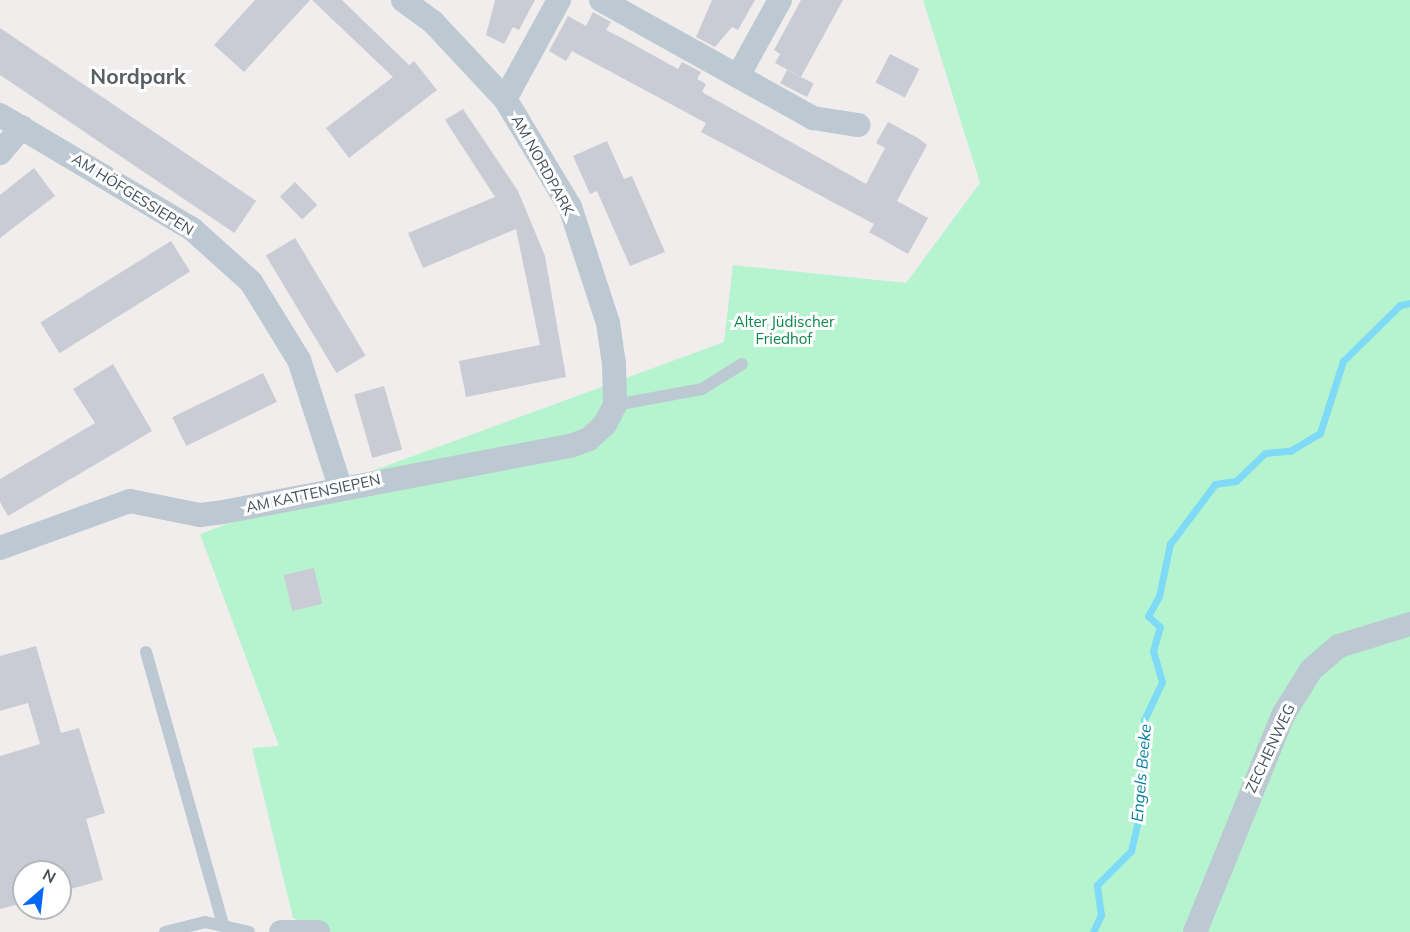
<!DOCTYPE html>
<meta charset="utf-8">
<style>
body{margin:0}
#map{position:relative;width:1410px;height:932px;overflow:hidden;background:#f1eded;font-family:Mulish,sans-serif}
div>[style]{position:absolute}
.green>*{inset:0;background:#b6f4cf}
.stream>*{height:7px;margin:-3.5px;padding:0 3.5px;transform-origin:3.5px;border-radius:3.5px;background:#7edaf6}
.building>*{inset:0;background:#c9ccd4;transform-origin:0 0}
.lane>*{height:12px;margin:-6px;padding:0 6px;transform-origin:6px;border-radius:6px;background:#bcc8d2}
.street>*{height:24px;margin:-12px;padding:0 12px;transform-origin:12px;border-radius:12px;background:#bcc8d2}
span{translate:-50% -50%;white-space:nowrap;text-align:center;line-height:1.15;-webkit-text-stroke:6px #fff;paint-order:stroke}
.street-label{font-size:15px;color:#44515d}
.park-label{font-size:15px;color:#0c874c}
.water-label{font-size:16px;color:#027ea4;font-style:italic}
.district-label{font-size:21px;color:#595e63;font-weight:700}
.north{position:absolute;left:12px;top:860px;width:60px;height:60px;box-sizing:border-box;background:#fff;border:2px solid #b4b9be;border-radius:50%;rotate:28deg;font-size:16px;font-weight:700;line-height:24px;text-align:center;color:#44515d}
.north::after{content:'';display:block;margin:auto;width:21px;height:27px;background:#0468f3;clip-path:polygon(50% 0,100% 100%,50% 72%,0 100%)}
</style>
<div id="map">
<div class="green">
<div style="clip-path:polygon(923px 0,1410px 0,1410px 932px,328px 932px,293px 918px,252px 748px,279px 746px,200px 534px,724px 342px,733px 265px,906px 283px,980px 183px)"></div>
</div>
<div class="stream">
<div style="left:1093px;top:932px;width:19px;rotate:-65deg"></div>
<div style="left:1101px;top:915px;width:30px;rotate:-98deg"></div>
<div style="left:1097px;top:885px;width:48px;rotate:-45deg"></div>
<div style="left:1131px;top:851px;width:40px;rotate:-77deg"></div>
<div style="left:1140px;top:812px;width:92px;rotate:-87.5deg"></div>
<div style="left:1144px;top:720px;width:42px;rotate:-64.7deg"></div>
<div style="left:1162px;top:682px;width:32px;rotate:-106deg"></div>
<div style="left:1153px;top:651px;width:25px;rotate:-74deg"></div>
<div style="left:1160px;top:627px;width:16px;rotate:-137deg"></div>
<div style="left:1148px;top:616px;width:23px;rotate:-61deg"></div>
<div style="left:1159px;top:596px;width:53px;rotate:-78.1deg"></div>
<div style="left:1170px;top:544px;width:75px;rotate:-53.1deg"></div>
<div style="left:1215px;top:484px;width:21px;rotate:-8deg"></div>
<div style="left:1236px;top:481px;width:40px;rotate:-44deg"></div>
<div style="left:1265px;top:453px;width:25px;rotate:-5deg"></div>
<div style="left:1290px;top:451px;width:35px;rotate:-31deg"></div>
<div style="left:1320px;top:433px;width:76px;rotate:-72.3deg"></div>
<div style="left:1343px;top:361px;width:80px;rotate:-44.5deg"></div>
<div style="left:1400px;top:305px;width:10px;rotate:-11deg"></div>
</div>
<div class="building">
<div style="clip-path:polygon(255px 0,310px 0,244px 72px,214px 45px)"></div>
<div style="clip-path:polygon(312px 0,342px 0,409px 65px,414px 61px,437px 90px,349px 158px,326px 128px,393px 77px)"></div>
<div style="clip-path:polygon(495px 0,535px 0,519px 30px,513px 27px,504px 44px,486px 35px)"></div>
<div style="clip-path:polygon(712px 0,755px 0,738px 30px,732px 27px,715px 47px,696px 37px)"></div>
<div style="clip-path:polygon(801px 0,843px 0,801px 77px,775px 63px,780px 54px,774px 50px)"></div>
<div style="clip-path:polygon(593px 12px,611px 22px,606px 30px,622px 38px,678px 69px,682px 62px,701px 72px,697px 79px,706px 84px,702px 92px,866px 184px,885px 148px,876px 143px,888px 122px,918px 138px,927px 145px,897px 201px,928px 218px,908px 254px,869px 232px,874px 224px,701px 132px,706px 123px,572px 51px,566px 61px,549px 51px,568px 16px,586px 26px)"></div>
<div style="left:0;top:28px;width:309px;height:39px;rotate:34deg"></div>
<div style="left:890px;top:54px;width:33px;height:32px;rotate:27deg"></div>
<div style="left:787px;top:70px;width:30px;height:15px;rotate:27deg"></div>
<div style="clip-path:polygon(463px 109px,518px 191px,545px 256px,566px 377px,466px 397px,459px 361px,540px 345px,516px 229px,423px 268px,408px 233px,495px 197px,445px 120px)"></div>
<div style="clip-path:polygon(607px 141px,624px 179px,632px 176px,665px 252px,630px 266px,597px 191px,590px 194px,573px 156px)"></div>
<div style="clip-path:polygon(34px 168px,55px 196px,0 238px,0 195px)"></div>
<div style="left:295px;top:182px;width:32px;height:21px;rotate:46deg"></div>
<div style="left:295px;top:238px;width:137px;height:34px;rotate:59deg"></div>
<div style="left:171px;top:241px;width:36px;height:154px;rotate:58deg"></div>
<div style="clip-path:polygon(113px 364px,152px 431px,8px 516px,0 502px,0 479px,95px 423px,73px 389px)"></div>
<div style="left:263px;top:373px;width:32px;height:101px;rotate:64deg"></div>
<div style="left:384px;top:386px;width:66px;height:31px;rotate:74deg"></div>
<div style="left:314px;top:568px;width:37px;height:31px;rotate:77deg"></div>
<div style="clip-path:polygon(36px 646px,61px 733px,79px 728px,105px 813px,86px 819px,103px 880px,60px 892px,60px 872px,24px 872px,24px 903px,0 909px,0 756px,40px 744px,28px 703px,0 711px,0 656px)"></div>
</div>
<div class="lane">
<div style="left:615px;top:405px;width:88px;rotate:-10.4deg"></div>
<div style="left:702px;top:389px;width:47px;rotate:-32deg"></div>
<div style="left:146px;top:652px;width:283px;rotate:74.2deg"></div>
<div style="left:165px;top:932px;width:41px;rotate:-14deg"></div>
<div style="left:205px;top:922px;width:45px;rotate:12.8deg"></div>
</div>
<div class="street">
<div style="left:601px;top:0;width:243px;rotate:29.1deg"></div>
<div style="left:813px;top:118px;width:46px;rotate:8.8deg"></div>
<div style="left:738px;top:76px;width:87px;rotate:-61.1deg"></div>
<div style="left:505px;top:99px;width:113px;rotate:-61.4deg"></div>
<div style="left:0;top:115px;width:223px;rotate:30.7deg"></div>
<div style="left:192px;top:229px;width:79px;rotate:41.9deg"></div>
<div style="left:251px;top:282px;width:92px;rotate:58.4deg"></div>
<div style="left:299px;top:360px;width:133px;rotate:72deg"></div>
<div style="left:0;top:153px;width:34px;rotate:-50deg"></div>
<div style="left:0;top:548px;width:138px;rotate:-19.9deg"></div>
<div style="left:130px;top:501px;width:71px;rotate:11.3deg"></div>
<div style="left:200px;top:515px;width:23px;rotate:-7deg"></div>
<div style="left:223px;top:512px;width:353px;rotate:-10.8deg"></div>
<div style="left:570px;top:446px;width:20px;rotate:-20deg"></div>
<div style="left:589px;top:439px;width:22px;rotate:-43deg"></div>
<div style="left:605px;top:424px;width:21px;rotate:-62deg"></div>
<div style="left:615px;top:405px;width:41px;rotate:-91.4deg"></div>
<div style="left:614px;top:364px;width:41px;rotate:-98.3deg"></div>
<div style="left:608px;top:323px;width:122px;rotate:-108.1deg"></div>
<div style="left:570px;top:207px;width:126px;rotate:-121deg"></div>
<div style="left:505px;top:99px;width:105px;rotate:-133.1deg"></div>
<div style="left:433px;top:22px;width:37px;rotate:-144deg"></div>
<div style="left:281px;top:932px;width:37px"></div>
<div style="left:1195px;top:932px;width:234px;rotate:-67.9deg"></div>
<div style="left:1283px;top:715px;width:53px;rotate:-58.1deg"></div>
<div style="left:1311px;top:670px;width:37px;rotate:-41deg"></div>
<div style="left:1339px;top:646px;width:74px;rotate:-17.2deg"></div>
</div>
<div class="street-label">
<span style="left:543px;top:165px;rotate:61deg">AM NORDPARK</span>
<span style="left:133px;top:194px;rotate:32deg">AM HÖFGESSIEPEN</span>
<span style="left:313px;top:493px;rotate:-12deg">AM KATTENSIEPEN</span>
<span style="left:1270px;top:748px;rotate:-65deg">ZECHENWEG</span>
</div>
<div class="park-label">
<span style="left:784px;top:330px">Alter Jüdischer<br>Friedhof</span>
</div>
<div class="water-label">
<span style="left:1141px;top:773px;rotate:-85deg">Engels Beeke</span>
</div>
<div class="district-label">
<span style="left:138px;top:76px">Nordpark</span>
</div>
<div class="north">N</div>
</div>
